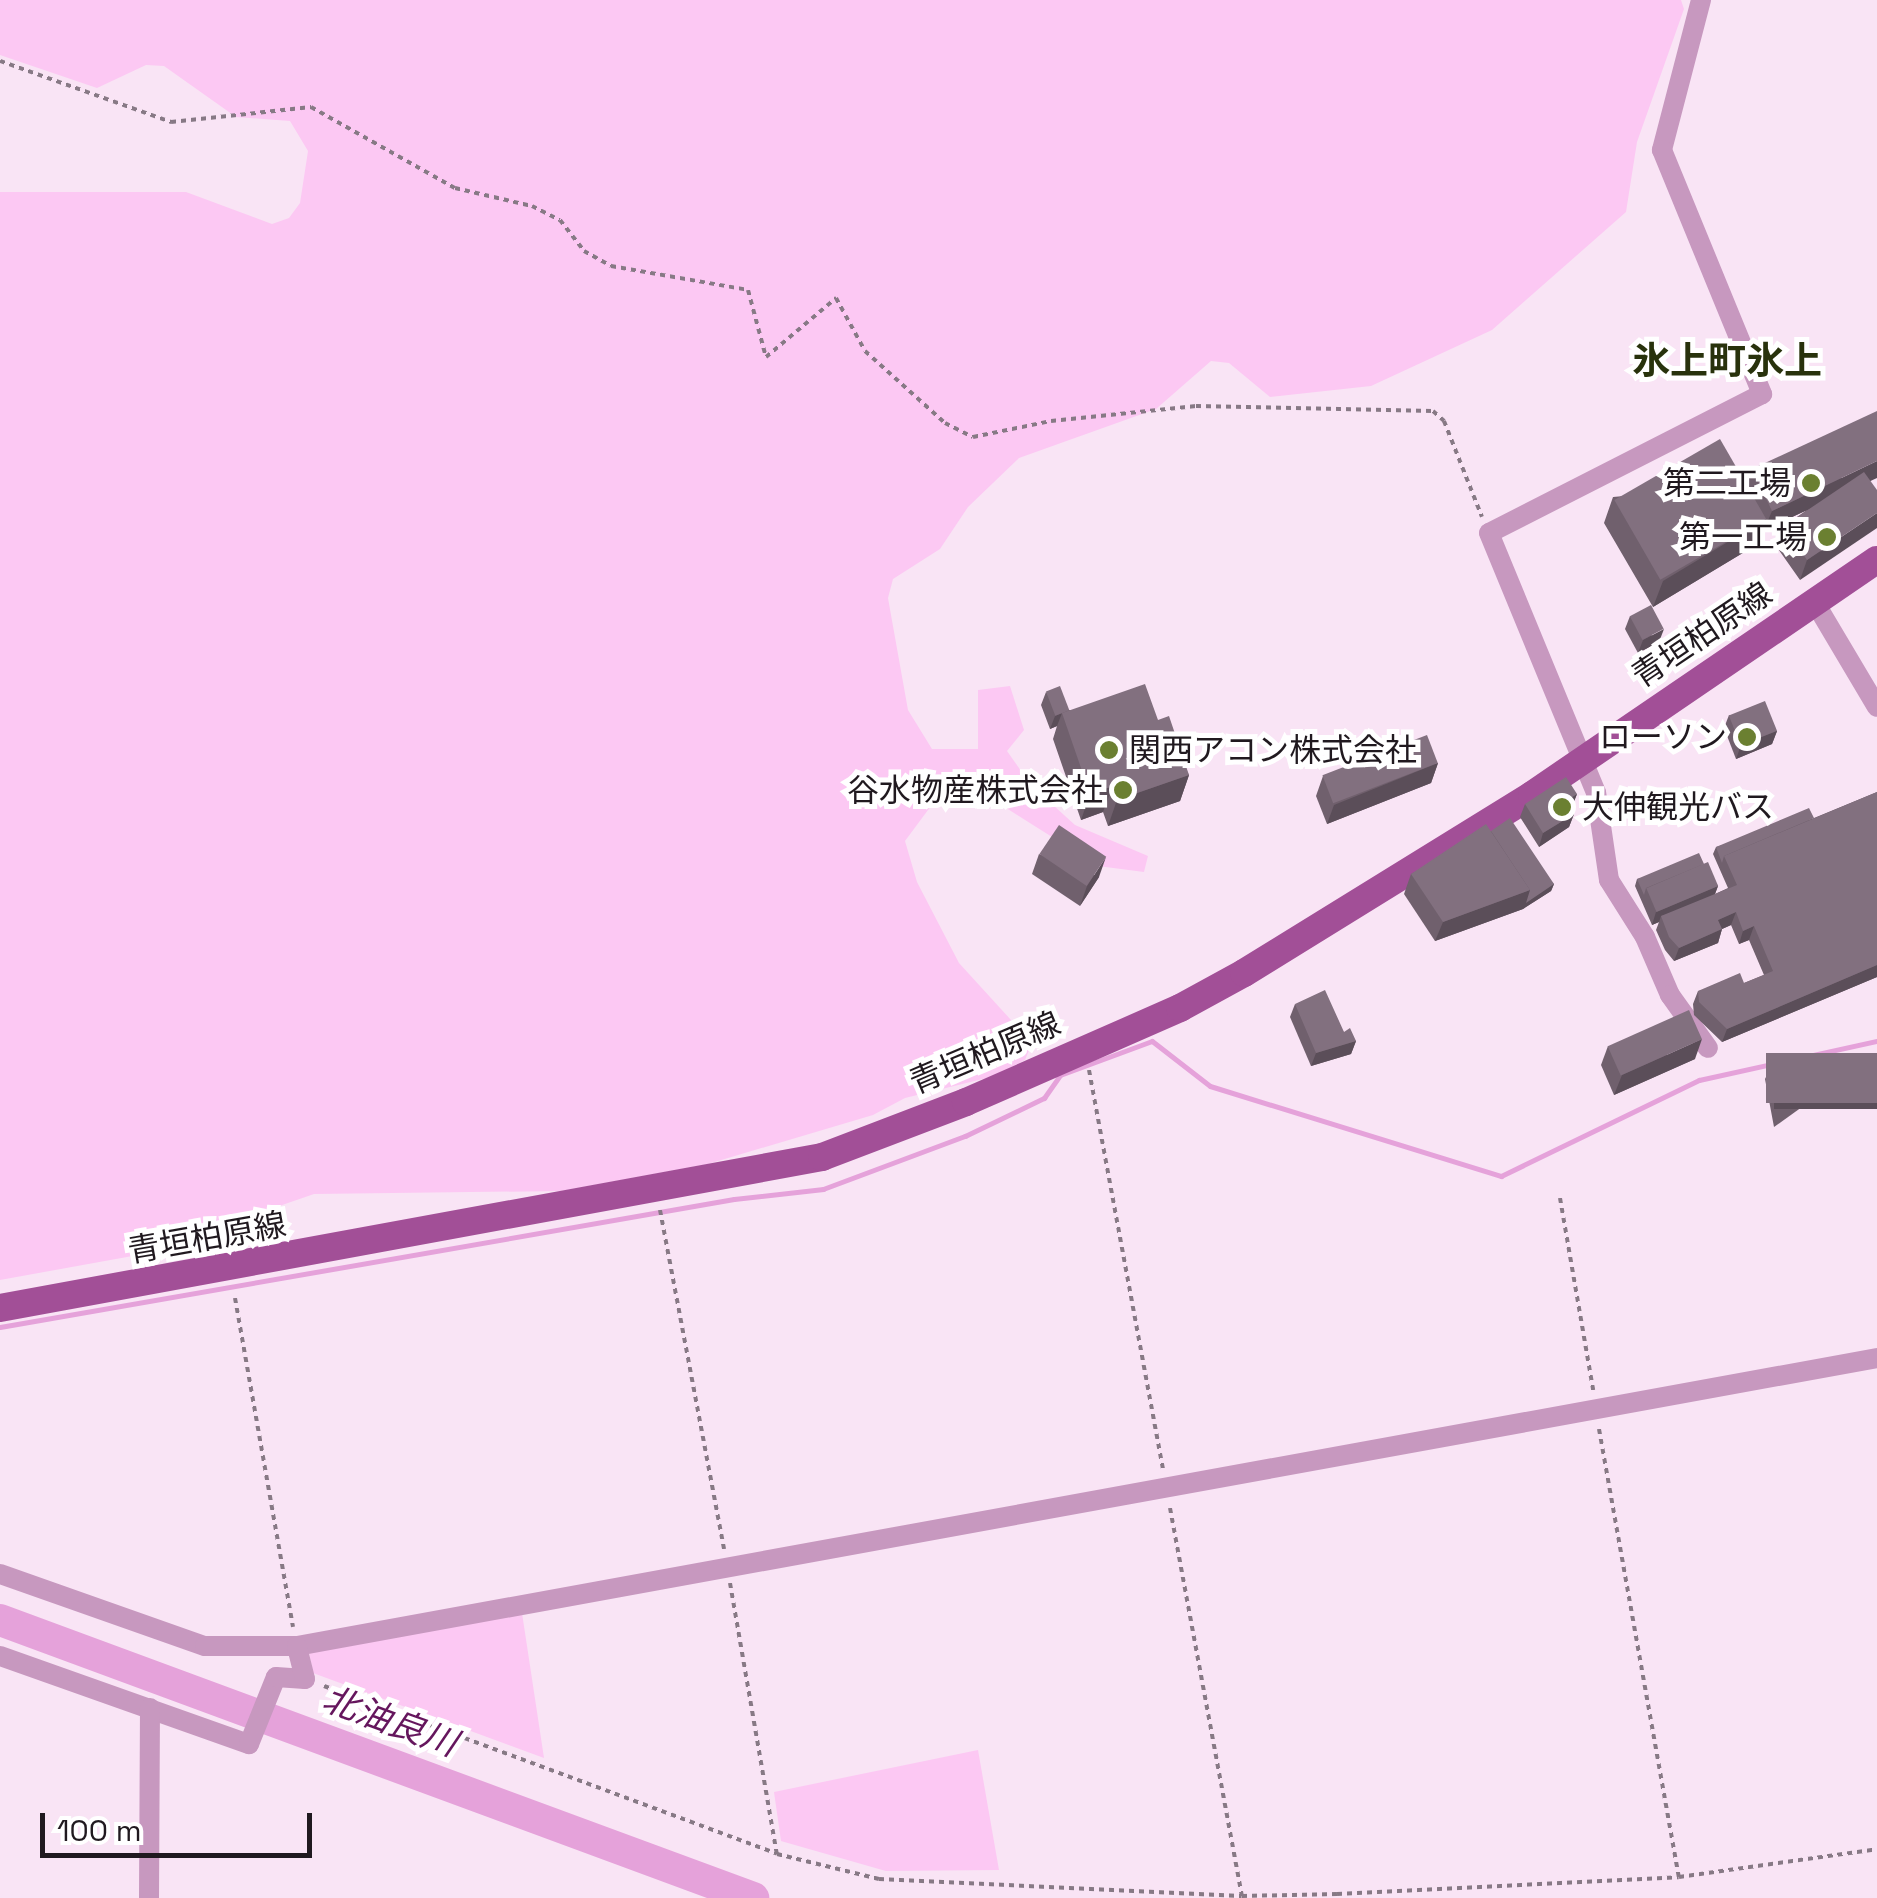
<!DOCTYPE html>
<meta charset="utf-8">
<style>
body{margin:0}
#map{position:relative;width:1877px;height:1898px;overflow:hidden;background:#f9e4f5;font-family:"Space Grotesk","Noto Sans JP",sans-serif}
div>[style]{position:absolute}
.green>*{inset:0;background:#fcc8f3}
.stream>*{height:5px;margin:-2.5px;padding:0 2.5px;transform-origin:2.5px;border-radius:2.5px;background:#e5a2da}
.river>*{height:32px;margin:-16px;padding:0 16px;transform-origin:16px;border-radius:16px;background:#e5a2da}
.path>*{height:4px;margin-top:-2px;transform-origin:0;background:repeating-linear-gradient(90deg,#877985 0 5px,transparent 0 10px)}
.minor>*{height:20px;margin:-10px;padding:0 10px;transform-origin:10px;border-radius:10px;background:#c798bf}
.major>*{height:28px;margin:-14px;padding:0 14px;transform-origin:14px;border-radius:14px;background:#a24f97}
.wall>*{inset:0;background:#70606d}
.shaded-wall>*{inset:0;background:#5b4e59;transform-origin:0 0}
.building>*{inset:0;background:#82707f;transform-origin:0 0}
.dots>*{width:28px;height:28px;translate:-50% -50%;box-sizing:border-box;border:5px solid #fff;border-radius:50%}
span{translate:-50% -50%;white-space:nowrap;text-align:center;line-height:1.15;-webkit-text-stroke:10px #fff;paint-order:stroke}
.poi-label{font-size:32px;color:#20191f}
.right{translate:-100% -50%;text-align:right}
.left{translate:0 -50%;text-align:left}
.street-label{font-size:32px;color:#20191f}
.water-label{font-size:35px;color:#65165d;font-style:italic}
.quarter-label{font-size:38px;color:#28320c;font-weight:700}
.scale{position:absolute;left:40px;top:1813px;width:272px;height:45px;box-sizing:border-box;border:5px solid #20191f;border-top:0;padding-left:12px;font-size:30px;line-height:35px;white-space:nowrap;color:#20191f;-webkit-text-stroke:8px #fff;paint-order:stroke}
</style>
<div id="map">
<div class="green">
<div style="clip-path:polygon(0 0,1681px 0,1684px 9px,1637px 142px,1626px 212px,1492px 330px,1371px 386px,1270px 397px,1229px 363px,1211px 361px,1156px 409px,1019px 458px,968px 507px,940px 549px,893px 579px,888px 598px,908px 710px,932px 749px,978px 749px,978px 690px,1010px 686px,1024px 730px,1007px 751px,1031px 785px,1075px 825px,1148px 856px,1144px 872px,1098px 866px,954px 775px,905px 841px,917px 882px,959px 963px,1032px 1043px,1025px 1060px,995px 1076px,905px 1098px,873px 1115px,708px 1164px,561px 1191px,314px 1194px,138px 1255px,0 1280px,0 192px,186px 192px,272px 224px,289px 218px,300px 203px,308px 151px,290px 121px,236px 117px,164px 66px,146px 65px,97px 88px,0 55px)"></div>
<div style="clip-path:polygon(522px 1613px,544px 1758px,313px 1673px,309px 1652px)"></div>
<div style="clip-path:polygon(978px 1750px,999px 1870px,886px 1871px,781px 1841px,774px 1792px)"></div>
</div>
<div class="stream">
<div style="left:0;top:1327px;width:745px;rotate:-9.89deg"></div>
<div style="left:734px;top:1199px;width:90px;rotate:-6.4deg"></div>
<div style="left:823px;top:1189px;width:152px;rotate:-20.5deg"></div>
<div style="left:965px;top:1136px;width:88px;rotate:-25.7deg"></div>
<div style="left:1044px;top:1098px;width:28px;rotate:-55deg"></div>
<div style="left:1060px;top:1075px;width:98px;rotate:-20.3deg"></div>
<div style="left:1152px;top:1041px;width:73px;rotate:37.8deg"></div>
<div style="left:1210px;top:1086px;width:305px;rotate:17.2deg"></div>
<div style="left:1501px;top:1176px;width:220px;rotate:-25.9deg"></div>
<div style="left:1699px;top:1080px;width:182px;rotate:-12.4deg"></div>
</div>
<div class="river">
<div style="left:0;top:1620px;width:803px;rotate:20.26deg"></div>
</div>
<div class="path">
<div style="left:0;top:61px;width:182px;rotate:19.6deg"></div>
<div style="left:171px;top:122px;width:141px;rotate:-6.1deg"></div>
<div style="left:311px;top:107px;width:165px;rotate:29.4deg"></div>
<div style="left:455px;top:188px;width:79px;rotate:13.2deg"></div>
<div style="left:532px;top:206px;width:31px;rotate:27deg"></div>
<div style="left:560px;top:220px;width:39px;rotate:52deg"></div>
<div style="left:584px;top:251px;width:31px;rotate:29deg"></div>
<div style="left:611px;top:266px;width:139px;rotate:9.9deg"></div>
<div style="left:748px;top:290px;width:69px;rotate:75deg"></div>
<div style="left:766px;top:357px;width:92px;rotate:-40.1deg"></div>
<div style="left:836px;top:298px;width:60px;rotate:61.3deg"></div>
<div style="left:865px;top:351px;width:108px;rotate:42deg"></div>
<div style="left:945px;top:423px;width:31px;rotate:27deg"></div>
<div style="left:973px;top:437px;width:80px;rotate:-11.6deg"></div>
<div style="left:1051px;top:421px;width:146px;rotate:-5.9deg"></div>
<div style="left:1196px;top:406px;width:237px;rotate:1.2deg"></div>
<div style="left:1433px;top:411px;width:15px;rotate:42deg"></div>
<div style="left:1444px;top:421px;width:103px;rotate:68.4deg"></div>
<div style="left:1089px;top:1070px;width:406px;rotate:79.5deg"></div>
<div style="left:1560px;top:1198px;width:195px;rotate:80.2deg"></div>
<div style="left:660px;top:1210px;width:345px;rotate:79.3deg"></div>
<div style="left:235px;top:1298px;width:334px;rotate:80deg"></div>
<div style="left:1599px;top:1429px;width:455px;rotate:79.9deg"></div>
<div style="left:1170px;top:1508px;width:395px;rotate:79.5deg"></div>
<div style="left:730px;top:1583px;width:275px;rotate:80.2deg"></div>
<div style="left:324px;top:1686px;width:483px;rotate:20.3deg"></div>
<div style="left:777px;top:1854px;width:105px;rotate:13.8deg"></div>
<div style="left:879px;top:1879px;width:363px;rotate:2.7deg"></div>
<div style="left:1242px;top:1896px;width:95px;rotate:-1.2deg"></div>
<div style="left:1337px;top:1894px;width:342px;rotate:-2.8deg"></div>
<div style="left:1679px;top:1877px;width:200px;rotate:-8deg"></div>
</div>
<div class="minor">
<div style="left:1701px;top:0;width:155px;rotate:104.6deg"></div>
<div style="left:1662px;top:150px;width:264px;rotate:67.7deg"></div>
<div style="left:1762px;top:394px;width:306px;rotate:153deg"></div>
<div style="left:1489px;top:533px;width:280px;rotate:67.6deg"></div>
<div style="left:1596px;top:792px;width:89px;rotate:81.6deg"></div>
<div style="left:1609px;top:880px;width:67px;rotate:57.7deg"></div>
<div style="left:1645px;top:937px;width:63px;rotate:66.7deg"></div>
<div style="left:1670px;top:995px;width:65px;rotate:54.4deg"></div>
<div style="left:1814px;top:601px;width:123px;rotate:59.3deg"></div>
<div style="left:0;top:1574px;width:217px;rotate:19.4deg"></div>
<div style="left:205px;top:1646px;width:92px"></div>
<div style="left:297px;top:1646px;width:1606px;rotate:-10.33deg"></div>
<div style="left:0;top:1656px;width:264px;rotate:19.5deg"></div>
<div style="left:249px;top:1744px;width:72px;rotate:-68.1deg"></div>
<div style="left:276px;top:1677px;width:29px;rotate:4deg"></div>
<div style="left:305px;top:1679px;width:34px;rotate:-104deg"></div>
<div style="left:149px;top:1898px;width:190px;rotate:-89.7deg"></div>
</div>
<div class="major">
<div style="left:0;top:1308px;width:836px;rotate:-10.41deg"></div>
<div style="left:822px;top:1157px;width:154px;rotate:-20.9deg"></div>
<div style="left:966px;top:1102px;width:234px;rotate:-23.7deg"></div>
<div style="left:1180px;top:1008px;width:73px;rotate:-28.7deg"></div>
<div style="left:1244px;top:973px;width:339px;rotate:-31.7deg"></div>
<div style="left:1532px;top:795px;width:417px;rotate:-34.3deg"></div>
</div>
<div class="wall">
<div style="clip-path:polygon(1752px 469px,1870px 481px,1800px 580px,1776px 546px,1784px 526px,1807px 510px,1764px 530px,1763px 527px,1756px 545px,1653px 607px,1604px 523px,1613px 497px,1746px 485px)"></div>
<div style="clip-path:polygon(1630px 616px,1659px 642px,1638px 653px,1625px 629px)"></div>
<div style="clip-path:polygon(1046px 692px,1069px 710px,1158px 720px,1189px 775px,1180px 801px,1108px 826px,1103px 812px,1081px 820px,1053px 739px,1057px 726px,1050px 729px,1041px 705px)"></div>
<div style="clip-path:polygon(1729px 715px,1777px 731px,1772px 744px,1736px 759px,1724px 728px)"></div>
<div style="clip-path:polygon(1438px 763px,1431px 783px,1327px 824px,1316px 796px,1323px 776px)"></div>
<div style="clip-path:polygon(1877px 792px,1877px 977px,1722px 1042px,1694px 1015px,1693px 1004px,1698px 991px,1744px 983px,1764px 975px,1749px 940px,1739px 944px,1731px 925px,1722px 929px,1718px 943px,1674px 961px,1665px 950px,1656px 930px,1659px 922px,1652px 925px,1635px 886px,1637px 879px,1704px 864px,1718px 886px,1715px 894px,1728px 888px,1713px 854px,1716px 847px,1814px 818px)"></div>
<div style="clip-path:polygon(1577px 794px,1571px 808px,1574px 814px,1569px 827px,1539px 847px,1520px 817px,1525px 804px)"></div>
<div style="clip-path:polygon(1491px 831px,1554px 884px,1551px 891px,1523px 909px,1435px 941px,1404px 894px,1411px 874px)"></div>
<div style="clip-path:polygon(1039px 854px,1099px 877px,1080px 906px,1032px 874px)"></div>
<div style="clip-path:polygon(1295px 1004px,1344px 1032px,1356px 1041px,1351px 1054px,1311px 1066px,1290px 1017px)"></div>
<div style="clip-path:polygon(1608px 1046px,1695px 1059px,1614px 1095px,1601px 1065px)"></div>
<div style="clip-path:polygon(1877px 1053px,1774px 1127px,1765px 1079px,1768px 1073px)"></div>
</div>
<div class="shaded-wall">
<div style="clip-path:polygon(1877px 461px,1877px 478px,1764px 530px,1772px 511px)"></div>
<div style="clip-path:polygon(1877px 513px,1877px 528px,1800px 580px,1807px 560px)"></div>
<div style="clip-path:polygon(1766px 519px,1756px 545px,1653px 607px,1663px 581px)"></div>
<div style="clip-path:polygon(1664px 629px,1659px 642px,1638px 653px,1643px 640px)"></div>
<div style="clip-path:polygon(1062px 713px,1057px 726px,1050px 729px,1055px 716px)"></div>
<div style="clip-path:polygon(1777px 731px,1772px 744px,1736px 759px,1741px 745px)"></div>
<div style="clip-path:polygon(1438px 763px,1431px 783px,1327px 824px,1334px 805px)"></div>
<div style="clip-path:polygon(1189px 775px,1180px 801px,1108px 826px,1117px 800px)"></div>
<div style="clip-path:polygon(1113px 786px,1103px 812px,1081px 820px,1090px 794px)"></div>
<div style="clip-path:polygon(1577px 794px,1572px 807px,1561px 814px,1566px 801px)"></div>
<div style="clip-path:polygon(1574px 814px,1569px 827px,1539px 847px,1543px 833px)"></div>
<div style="clip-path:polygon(1106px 857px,1099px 877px,1080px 906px,1087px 886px)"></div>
<div style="clip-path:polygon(1554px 884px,1551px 891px,1523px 909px,1435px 941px,1443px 922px,1530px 890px)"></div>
<div style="clip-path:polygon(1718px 886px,1713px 899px,1661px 916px,1659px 922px,1652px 925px,1656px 912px)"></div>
<div style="clip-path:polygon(1736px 912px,1731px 925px,1713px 933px,1718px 920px)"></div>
<div style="clip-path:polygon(1754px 926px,1749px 940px,1739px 944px,1743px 931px)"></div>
<div style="clip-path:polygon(1722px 929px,1718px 943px,1674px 961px,1679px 948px)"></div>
<div style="clip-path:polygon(1877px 965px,1877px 977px,1722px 1042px,1727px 1029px)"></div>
<div style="clip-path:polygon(1702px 1039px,1695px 1059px,1614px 1095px,1622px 1075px)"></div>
<div style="clip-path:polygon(1356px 1041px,1351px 1054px,1311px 1066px,1316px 1053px)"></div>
<div style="left:1877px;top:1103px;width:6px;height:103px;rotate:90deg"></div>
</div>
<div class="building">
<div style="clip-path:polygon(1877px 411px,1877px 461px,1772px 511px,1752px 469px)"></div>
<div style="left:1720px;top:439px;width:92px;height:122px;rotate:60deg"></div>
<div style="clip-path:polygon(1864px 472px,1877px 490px,1877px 513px,1807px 560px,1784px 526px)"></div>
<div style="left:1651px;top:605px;width:27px;height:24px;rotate:62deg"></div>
<div style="clip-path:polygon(1145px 684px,1158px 720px,1169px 716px,1189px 775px,1117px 800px,1113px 786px,1090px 794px,1062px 713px)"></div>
<div style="left:1060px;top:686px;width:26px;height:15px;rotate:69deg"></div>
<div style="left:1765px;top:701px;width:32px;height:39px;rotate:68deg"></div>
<div style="left:1427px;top:735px;width:30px;height:112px;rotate:69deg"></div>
<div style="clip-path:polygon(1566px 777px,1577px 794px,1566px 801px,1574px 814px,1543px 833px,1525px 804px)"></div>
<div style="clip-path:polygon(1877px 792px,1877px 965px,1727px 1029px,1699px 1002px,1698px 991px,1740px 973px,1744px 983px,1773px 971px,1754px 926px,1743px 931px,1736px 912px,1718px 920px,1722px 929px,1679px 948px,1669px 937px,1661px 916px,1737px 885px,1724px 856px)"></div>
<div style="clip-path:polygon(1809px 808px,1814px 818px,1724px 856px,1722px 863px,1716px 847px)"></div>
<div style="clip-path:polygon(1510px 818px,1554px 884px,1526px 903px,1530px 890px,1491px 831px)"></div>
<div style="clip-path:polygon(1486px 824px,1530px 890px,1443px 922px,1411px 874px)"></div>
<div style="left:1059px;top:825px;width:57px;height:35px;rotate:34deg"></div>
<div style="clip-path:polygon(1699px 853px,1704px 864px,1646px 888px,1644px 895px,1637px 879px)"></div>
<div style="left:1708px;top:862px;width:26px;height:67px;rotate:67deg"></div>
<div style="clip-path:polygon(1325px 990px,1344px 1032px,1350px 1028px,1356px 1041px,1316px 1053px,1295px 1004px)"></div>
<div style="left:1689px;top:1010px;width:32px;height:89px;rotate:66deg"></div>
<div style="left:1877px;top:1053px;width:50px;height:111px;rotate:90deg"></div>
</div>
<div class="dots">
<div style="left:1811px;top:483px;background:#6b8031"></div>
<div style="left:1827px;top:537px;background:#6b8031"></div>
<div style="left:1747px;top:737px;background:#6b8031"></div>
<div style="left:1109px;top:750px;background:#6b8031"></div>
<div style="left:1123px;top:790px;background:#6b8031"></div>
<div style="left:1562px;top:807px;background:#6b8031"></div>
</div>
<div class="poi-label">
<span class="right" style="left:1791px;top:483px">第二工場</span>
<span class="right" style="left:1807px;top:537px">第一工場</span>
<span class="right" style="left:1727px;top:737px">ローソン</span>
<span class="left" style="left:1129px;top:750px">関西アコン株式会社</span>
<span class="right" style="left:1103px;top:790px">谷水物産株式会社</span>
<span class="left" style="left:1582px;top:807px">大伸観光バス</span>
</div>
<div class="street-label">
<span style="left:1702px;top:635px;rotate:-34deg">青垣柏原線</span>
<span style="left:985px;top:1053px;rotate:-23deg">青垣柏原線</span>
<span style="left:207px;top:1238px;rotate:-10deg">青垣柏原線</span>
</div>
<div class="water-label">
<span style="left:390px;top:1721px;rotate:20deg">北油良川</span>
</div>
<div class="quarter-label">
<span style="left:1727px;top:362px">氷上町氷上</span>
</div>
<div class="scale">100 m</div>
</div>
